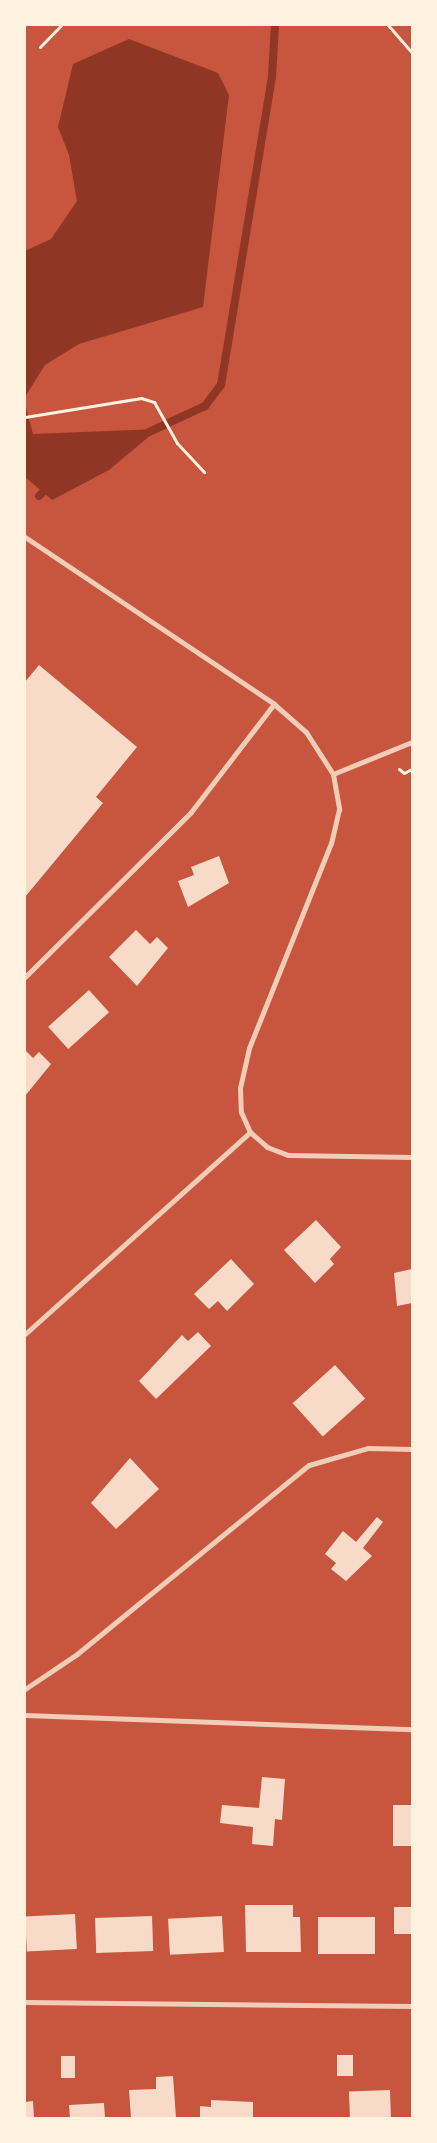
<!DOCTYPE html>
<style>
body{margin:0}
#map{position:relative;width:437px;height:2143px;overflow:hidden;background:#c8553d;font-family:"Times New Roman",serif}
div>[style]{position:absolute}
.water>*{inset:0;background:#8f3625}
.stream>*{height:8px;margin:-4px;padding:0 4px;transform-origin:4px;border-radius:4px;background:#8f3625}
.building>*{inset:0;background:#f7dbc8;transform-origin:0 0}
.path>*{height:3px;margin:-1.5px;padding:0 1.5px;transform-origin:1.5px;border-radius:1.5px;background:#fff3e0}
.minor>*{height:5px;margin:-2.5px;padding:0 2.5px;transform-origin:2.5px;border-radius:2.5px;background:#f1ccb7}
span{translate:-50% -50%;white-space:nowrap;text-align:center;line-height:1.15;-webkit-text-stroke:5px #fff3e0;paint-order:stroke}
.frame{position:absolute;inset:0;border:26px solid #fff3e0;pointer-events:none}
</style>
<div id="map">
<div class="water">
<div style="clip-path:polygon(129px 39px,218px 73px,229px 95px,203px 307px,79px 344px,45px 365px,25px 397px,25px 251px,51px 239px,77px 201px,69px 155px,58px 127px,73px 64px)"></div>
<div style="clip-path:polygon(25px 404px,33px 434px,158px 429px,109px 470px,52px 500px,25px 477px)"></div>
</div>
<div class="stream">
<div style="left:149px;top:432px;width:62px;rotate:-24.9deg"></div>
<div style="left:205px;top:406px;width:26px;rotate:-53deg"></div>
<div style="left:221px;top:385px;width:312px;rotate:-80.6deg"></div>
<div style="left:272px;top:77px;width:52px;rotate:-86.7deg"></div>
<div style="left:39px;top:496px;width:14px;rotate:-45deg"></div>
</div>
<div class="building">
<div style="clip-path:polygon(39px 665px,137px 747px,96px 797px,103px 803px,25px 897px,25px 682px)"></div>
<div style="clip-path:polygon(219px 856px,229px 883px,188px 907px,178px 881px,194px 875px,191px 867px)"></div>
<div style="clip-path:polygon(136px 930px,150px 944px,157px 937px,168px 948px,137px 986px,109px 957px)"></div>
<div style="left:89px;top:990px;width:30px;height:55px;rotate:48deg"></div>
<div style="clip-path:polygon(25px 1050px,33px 1058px,39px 1052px,51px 1064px,25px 1096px)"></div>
<div style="clip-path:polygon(316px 1220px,341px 1247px,330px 1259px,334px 1264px,315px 1283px,284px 1250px)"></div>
<div style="clip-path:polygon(231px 1259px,254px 1284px,227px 1311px,218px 1301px,209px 1309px,194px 1294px)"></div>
<div style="clip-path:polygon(412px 1269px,412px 1303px,397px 1306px,394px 1273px)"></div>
<div style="clip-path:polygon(198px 1332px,211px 1346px,156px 1399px,139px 1381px,182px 1335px,188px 1341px)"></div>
<div style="left:335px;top:1365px;width:45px;height:57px;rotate:48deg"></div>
<div style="clip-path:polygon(130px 1458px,159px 1489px,116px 1529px,91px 1503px)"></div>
<div style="clip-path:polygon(377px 1517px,383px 1522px,363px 1548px,372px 1556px,346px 1581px,331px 1569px,336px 1563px,325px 1554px,343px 1531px,356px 1542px)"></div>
<div style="clip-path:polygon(262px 1777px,285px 1779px,282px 1820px,275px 1819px,273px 1846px,252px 1844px,253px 1827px,220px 1823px,222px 1805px,259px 1808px)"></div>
<div style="left:412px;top:1805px;width:41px;height:19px;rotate:90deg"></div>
<div style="clip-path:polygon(245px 1905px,293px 1905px,293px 1917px,300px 1917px,301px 1952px,246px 1952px)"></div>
<div style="left:412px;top:1907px;width:27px;height:18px;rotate:90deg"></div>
<div style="left:75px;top:1914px;width:35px;height:50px;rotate:87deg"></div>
<div style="left:152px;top:1916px;width:35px;height:57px;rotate:88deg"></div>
<div style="left:222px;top:1916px;width:36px;height:54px;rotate:87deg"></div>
<div style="left:375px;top:1917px;width:37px;height:57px;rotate:90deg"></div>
<div style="left:337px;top:2055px;width:16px;height:21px"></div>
<div style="left:61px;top:2056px;width:14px;height:22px"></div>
<div style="clip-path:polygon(173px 2076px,176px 2118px,131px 2118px,129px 2090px,156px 2089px,156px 2077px)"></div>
<div style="left:390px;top:2090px;width:28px;height:41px;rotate:88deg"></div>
<div style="clip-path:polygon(211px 2100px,253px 2102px,253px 2118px,200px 2118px,200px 2106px,211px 2107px)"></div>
<div style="clip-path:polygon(33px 2101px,34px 2118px,25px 2118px,25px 2102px)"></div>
<div style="clip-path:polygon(104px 2103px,105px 2118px,70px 2118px,69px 2105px)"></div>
</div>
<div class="path">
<div style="left:388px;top:25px;width:37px;rotate:49deg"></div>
<div style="left:40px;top:47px;width:30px;rotate:-46deg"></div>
<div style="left:25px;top:417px;width:118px;rotate:-9.3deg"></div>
<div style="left:141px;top:398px;width:14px;rotate:17deg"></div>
<div style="left:154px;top:402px;width:47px;rotate:60.7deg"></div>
<div style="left:177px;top:443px;width:40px;rotate:47deg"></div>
<div style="left:399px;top:769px;width:6px;rotate:39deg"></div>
<div style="left:404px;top:773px;width:9px;rotate:-27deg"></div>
</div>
<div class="minor">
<div style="left:25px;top:537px;width:300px;rotate:33.8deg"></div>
<div style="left:274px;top:704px;width:43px;rotate:41.2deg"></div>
<div style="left:306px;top:732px;width:50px;rotate:57.3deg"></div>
<div style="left:333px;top:774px;width:36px;rotate:80deg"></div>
<div style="left:339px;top:809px;width:35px;rotate:103deg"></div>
<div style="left:331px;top:843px;width:221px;rotate:111.8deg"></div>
<div style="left:249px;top:1048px;width:41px;rotate:102.7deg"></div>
<div style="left:240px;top:1088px;width:24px;rotate:88deg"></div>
<div style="left:241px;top:1112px;width:22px;rotate:66deg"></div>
<div style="left:250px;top:1132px;width:23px;rotate:41deg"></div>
<div style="left:267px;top:1147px;width:22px;rotate:21deg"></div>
<div style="left:288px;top:1155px;width:124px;rotate:0.9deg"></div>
<div style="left:333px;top:774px;width:85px;rotate:-22.1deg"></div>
<div style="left:25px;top:977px;width:234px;rotate:-44.8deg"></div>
<div style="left:191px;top:812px;width:136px;rotate:-52.5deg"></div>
<div style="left:25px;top:1334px;width:302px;rotate:-41.9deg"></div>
<div style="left:25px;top:1689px;width:63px;rotate:-33.9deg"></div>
<div style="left:77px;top:1654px;width:299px;rotate:-39.2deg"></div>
<div style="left:309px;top:1465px;width:61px;rotate:-16.1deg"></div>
<div style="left:368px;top:1448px;width:44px;rotate:1.3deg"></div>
<div style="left:25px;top:1715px;width:387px;rotate:2.1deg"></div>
<div style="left:25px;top:2002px;width:387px;rotate:0.6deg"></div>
</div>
<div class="frame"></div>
</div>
